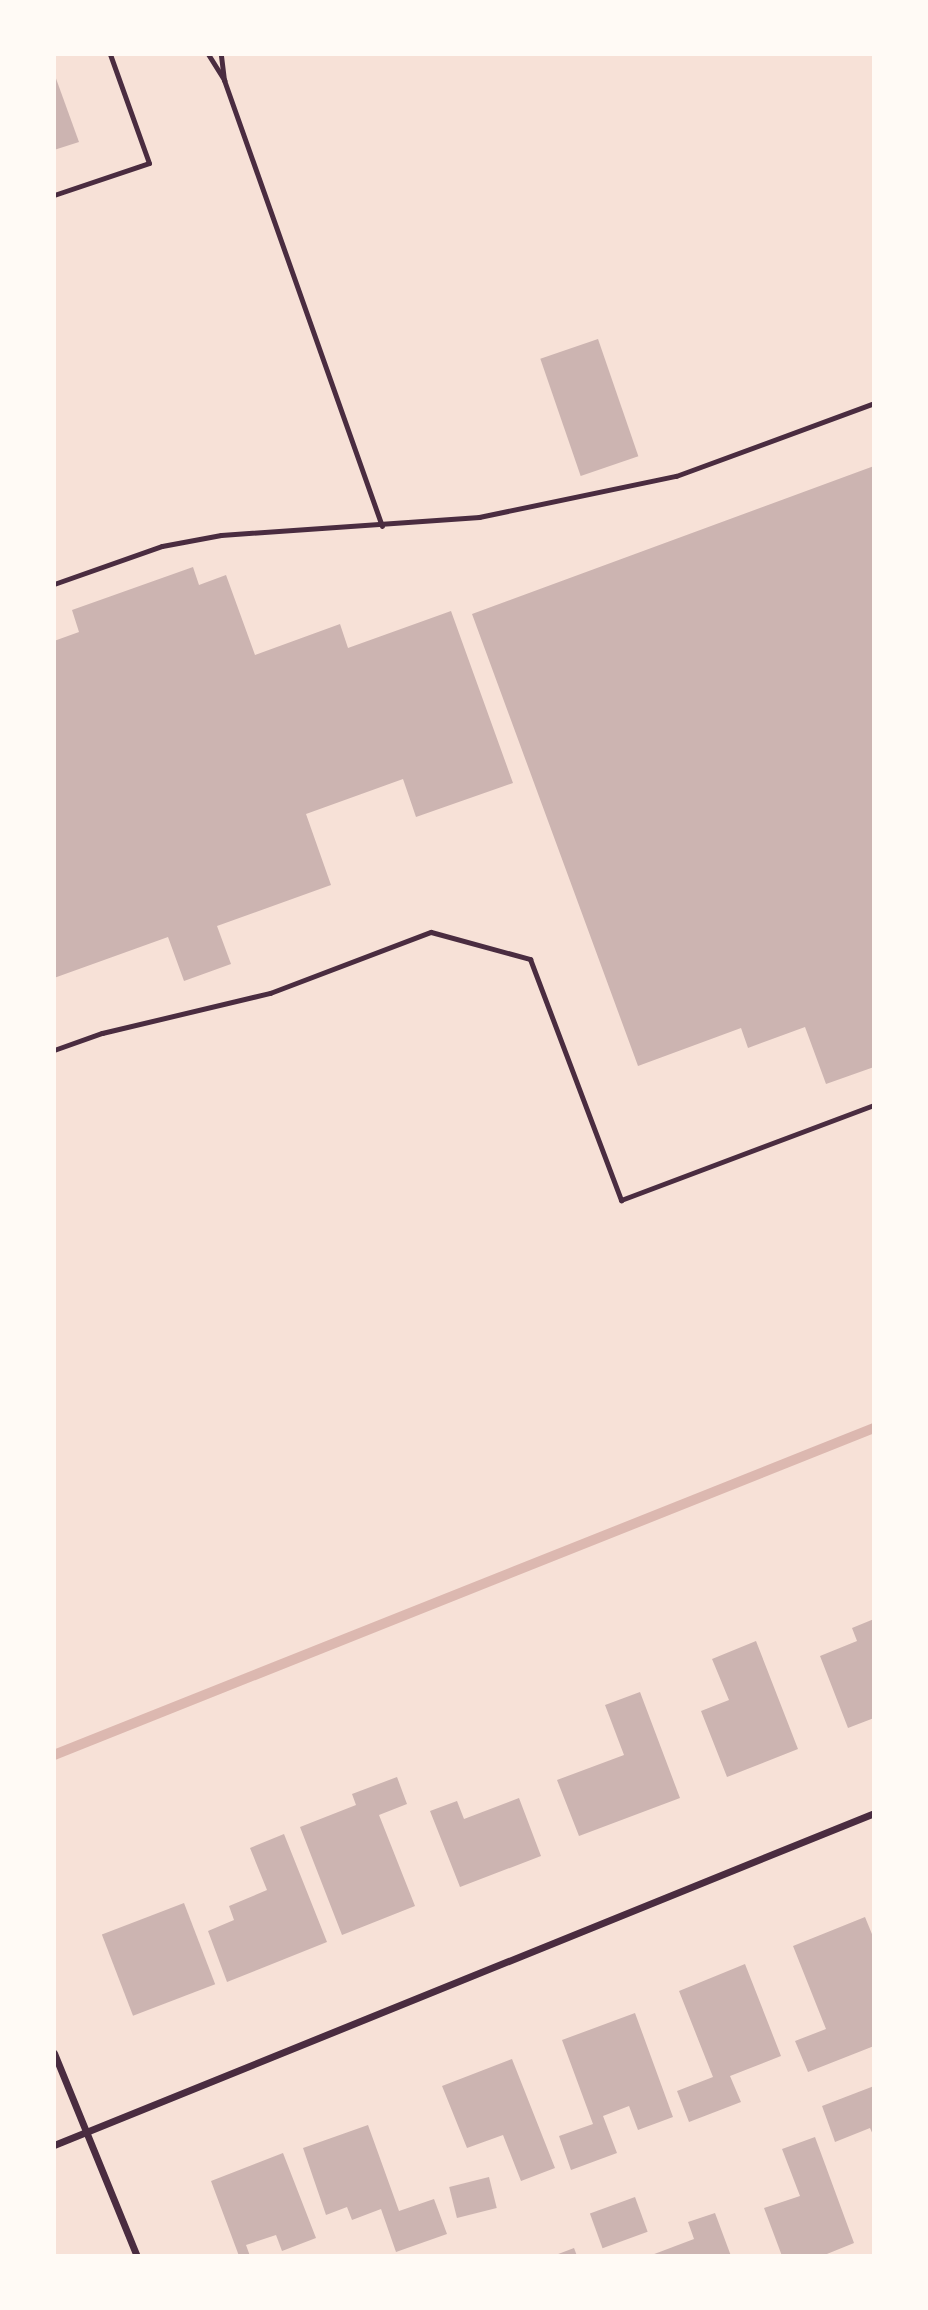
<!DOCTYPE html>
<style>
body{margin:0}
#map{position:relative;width:928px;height:2310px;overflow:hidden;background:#f7e1d7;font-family:Commissioner,sans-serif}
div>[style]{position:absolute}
.stream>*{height:10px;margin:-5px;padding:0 5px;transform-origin:5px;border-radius:5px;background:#dcb8b0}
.building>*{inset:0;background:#ccb4b1;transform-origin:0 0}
.service>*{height:5px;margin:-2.5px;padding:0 2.5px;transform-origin:2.5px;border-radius:2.5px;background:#4a2c40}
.minor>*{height:7px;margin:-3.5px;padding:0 3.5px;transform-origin:3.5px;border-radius:3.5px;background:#4a2c40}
span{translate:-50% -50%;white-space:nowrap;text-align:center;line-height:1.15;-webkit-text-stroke:5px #fffaf5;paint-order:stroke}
.frame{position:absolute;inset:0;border:56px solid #fffaf5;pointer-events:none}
</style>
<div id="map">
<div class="stream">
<div style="left:54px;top:1755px;width:883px;rotate:-21.74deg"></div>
</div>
<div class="building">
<div style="clip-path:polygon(54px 73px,79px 142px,54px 150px)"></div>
<div style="left:598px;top:339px;width:124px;height:61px;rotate:71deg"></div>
<div style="clip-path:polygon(874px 466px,874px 1067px,826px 1084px,805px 1027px,748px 1048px,741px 1028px,638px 1066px,472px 614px)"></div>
<div style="clip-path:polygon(193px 567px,199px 585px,226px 575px,255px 655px,340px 624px,348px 648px,451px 611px,513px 783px,416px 817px,403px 779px,306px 814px,331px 885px,217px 926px,231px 964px,184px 981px,168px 937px,54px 978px,54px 641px,79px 632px,72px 610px)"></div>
<div style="clip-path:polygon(874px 1619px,874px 1718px,848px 1728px,820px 1656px,857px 1641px,852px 1628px)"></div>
<div style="clip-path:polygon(756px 1641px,798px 1749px,727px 1777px,701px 1711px,729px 1700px,712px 1659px)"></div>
<div style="clip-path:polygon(640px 1692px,680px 1798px,579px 1836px,557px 1780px,624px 1755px,605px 1705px)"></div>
<div style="clip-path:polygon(397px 1777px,407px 1804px,379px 1815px,415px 1906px,342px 1935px,300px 1827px,356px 1805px,352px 1794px)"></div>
<div style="clip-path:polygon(519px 1798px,541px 1856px,460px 1887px,430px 1811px,457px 1801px,464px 1819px)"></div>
<div style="clip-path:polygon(284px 1834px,327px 1942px,227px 1982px,208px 1931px,234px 1920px,229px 1906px,267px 1890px,250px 1848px)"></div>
<div style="left:184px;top:1903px;width:87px;height:88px;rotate:69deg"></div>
<div style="clip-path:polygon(865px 1917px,874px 1939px,874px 2046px,808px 2072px,795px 2041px,826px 2029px,793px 1946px)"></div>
<div style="clip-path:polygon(745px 1964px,781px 2056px,730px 2076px,741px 2102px,689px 2122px,677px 2091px,713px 2077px,679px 1991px)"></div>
<div style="clip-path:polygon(635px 2013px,673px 2117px,638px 2130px,629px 2106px,603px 2116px,617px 2153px,571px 2170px,559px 2136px,593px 2124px,562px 2040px)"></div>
<div style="clip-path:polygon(512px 2059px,555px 2168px,521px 2181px,503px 2135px,467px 2148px,442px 2086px)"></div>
<div style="clip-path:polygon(874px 2086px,874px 2137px,870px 2128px,835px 2142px,822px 2106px)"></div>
<div style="clip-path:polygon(368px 2125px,399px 2211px,434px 2199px,447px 2234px,396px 2252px,381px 2209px,352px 2220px,347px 2207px,326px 2215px,303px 2148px)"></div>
<div style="clip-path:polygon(815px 2137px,854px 2243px,822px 2256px,782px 2256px,764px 2208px,800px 2196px,782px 2149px)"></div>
<div style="clip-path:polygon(283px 2153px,316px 2238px,282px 2251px,276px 2235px,246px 2245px,250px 2256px,239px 2256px,211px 2181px)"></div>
<div style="left:489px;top:2177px;width:32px;height:41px;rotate:76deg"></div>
<div style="left:635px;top:2197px;width:37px;height:48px;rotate:70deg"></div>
<div style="clip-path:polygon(715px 2213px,731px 2256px,649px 2256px,694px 2239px,688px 2222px)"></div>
<div style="clip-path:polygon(574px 2248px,577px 2256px,553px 2256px)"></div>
</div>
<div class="service">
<div style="left:208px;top:54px;width:31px;rotate:58deg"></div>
<div style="left:224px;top:80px;width:26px;rotate:-97deg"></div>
<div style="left:224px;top:80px;width:473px;rotate:70.5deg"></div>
<div style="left:54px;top:195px;width:100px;rotate:-18.6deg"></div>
<div style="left:149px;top:163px;width:116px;rotate:-109.7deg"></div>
<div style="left:54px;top:584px;width:114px;rotate:-19.4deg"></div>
<div style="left:162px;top:546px;width:60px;rotate:-10.6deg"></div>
<div style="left:221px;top:535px;width:259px;rotate:-4deg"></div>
<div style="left:479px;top:517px;width:201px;rotate:-11.8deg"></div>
<div style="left:676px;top:476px;width:211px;rotate:-20.2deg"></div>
<div style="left:54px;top:1050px;width:51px;rotate:-19.5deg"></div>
<div style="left:102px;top:1033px;width:173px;rotate:-13.4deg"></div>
<div style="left:270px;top:993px;width:172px;rotate:-20.8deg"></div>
<div style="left:431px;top:932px;width:103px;rotate:15.3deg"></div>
<div style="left:530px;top:959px;width:258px;rotate:69.3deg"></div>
<div style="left:621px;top:1200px;width:270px;rotate:-20.6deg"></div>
</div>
<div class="minor">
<div style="left:54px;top:2053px;width:219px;rotate:67.8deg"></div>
<div style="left:54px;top:2145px;width:885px;rotate:-22.04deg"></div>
</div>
<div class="frame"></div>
</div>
